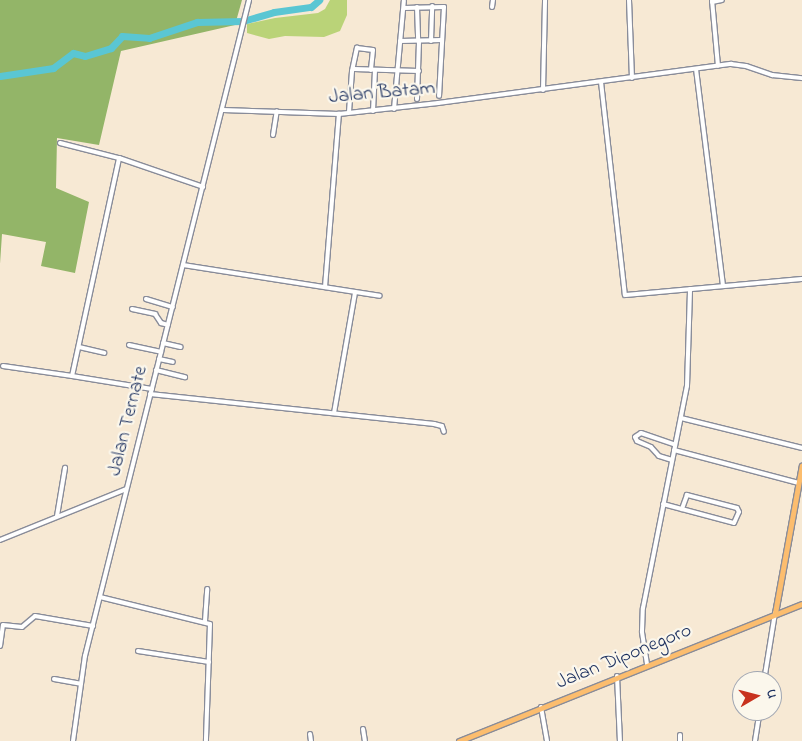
<!DOCTYPE html>
<style>
body{margin:0}
#map{position:relative;width:802px;height:741px;overflow:hidden;background:#f7e9d4;font-family:"Indie Flower",sans-serif}
div>[style]{position:absolute}
.green>*{inset:0;background:#bad378}
.forest>*{inset:0;background:#93b568}
.river>*{height:7px;margin:-3.5px;padding:0 3.5px;transform-origin:3.5px;border-radius:3.5px;background:#5ac6d3}
.roads{filter:drop-shadow(1px 0 #898c99) drop-shadow(-1px 0 #898c99) drop-shadow(0 1px #898c99) drop-shadow(0 -1px #898c99)}
.minor>*{height:4px;margin:-2px;padding:0 2px;transform-origin:2px;border-radius:2px;background:#fff}
.major>*{height:5px;margin:-2.5px;padding:0 2.5px;transform-origin:2.5px;border-radius:2.5px;background:#fcbd6e}
span{translate:-50% -50%;white-space:nowrap;text-align:center;line-height:1.15;-webkit-text-stroke:4.5px #fbf7ec;paint-order:stroke}
.street-label{font-size:20px;color:#1b2f5e}
.north{position:absolute;left:732px;top:671px;width:50px;height:50px;box-sizing:border-box;background:#fbf7ec;border:1px solid #a1a7b3;border-radius:50%;rotate:82deg;font-size:14px;font-weight:700;line-height:20px;text-align:center;color:#1b2f5e}
.north::after{content:'';display:block;margin:auto;width:18px;height:22px;background:#c8321e;clip-path:polygon(50% 0,100% 100%,50% 72%,0 100%)}
</style>
<div id="map">
<div class="green">
<div style="clip-path:polygon(330px 0,347px 0,347px 15px,340px 31px,324px 37px,285px 36px,269px 39px,247px 33px,247px 24px,275px 18px,318px 13px,325px 9px)"></div>
</div>
<div class="forest">
<div style="clip-path:polygon(0 0,242px 0,235px 25px,121px 51px,99px 145px,57px 138px,56px 188px,89px 202px,75px 273px,41px 266px,46px 242px,2px 234px,0 264px)"></div>
</div>
<div class="river">
<div style="left:0;top:76px;width:54px;rotate:-8.6deg"></div>
<div style="left:53px;top:68px;width:25px;rotate:-37deg"></div>
<div style="left:73px;top:53px;width:12px;rotate:14deg"></div>
<div style="left:85px;top:56px;width:27px;rotate:-17deg"></div>
<div style="left:111px;top:48px;width:16px;rotate:-47deg"></div>
<div style="left:122px;top:36px;width:27px;rotate:4deg"></div>
<div style="left:149px;top:38px;width:51px;rotate:-18.4deg"></div>
<div style="left:197px;top:22px;width:46px;rotate:-1.2deg"></div>
<div style="left:243px;top:21px;width:32px;rotate:-16deg"></div>
<div style="left:274px;top:12px;width:37px;rotate:-8deg"></div>
<div style="left:311px;top:7px;width:11px;rotate:-41deg"></div>
</div>
<div class="roads">
<div class="minor">
<div style="left:629px;top:0;width:78px;rotate:87.8deg"></div>
<div style="left:712px;top:0;width:66px;rotate:84.8deg"></div>
<div style="left:712px;top:2px;width:10px;rotate:-11deg"></div>
<div style="left:417px;top:7px;width:34px;rotate:88deg"></div>
<div style="left:492px;top:7px;width:7px;rotate:-82deg"></div>
<div style="left:404px;top:8px;width:40px;rotate:-1.4deg"></div>
<div style="left:444px;top:7px;width:89px;rotate:93.2deg"></div>
<div style="left:400px;top:41px;width:42px;rotate:-1.4deg"></div>
<div style="left:431px;top:41px;width:35px;rotate:-88deg"></div>
<div style="left:354px;top:69px;width:65px;rotate:1.8deg"></div>
<div style="left:696px;top:69px;width:218px;rotate:82.9deg"></div>
<div style="left:601px;top:82px;width:214px;rotate:83.6deg"></div>
<div style="left:625px;top:295px;width:178px;rotate:-5.2deg"></div>
<div style="left:543px;top:90px;width:90px;rotate:-88.7deg"></div>
<div style="left:417px;top:99px;width:58px;rotate:-88deg"></div>
<div style="left:394px;top:109px;width:109px;rotate:-84.8deg"></div>
<div style="left:223px;top:110px;width:116px;rotate:2deg"></div>
<div style="left:339px;top:114px;width:100px;rotate:-6.3deg"></div>
<div style="left:438px;top:103px;width:296px;rotate:-7.6deg"></div>
<div style="left:731px;top:64px;width:15px;rotate:8deg"></div>
<div style="left:746px;top:66px;width:28px;rotate:19deg"></div>
<div style="left:772px;top:75px;width:30px;rotate:6deg"></div>
<div style="left:373px;top:111px;width:41px;rotate:-87.2deg"></div>
<div style="left:349px;top:112px;width:41px;rotate:-85.8deg"></div>
<div style="left:352px;top:71px;width:24px;rotate:-78deg"></div>
<div style="left:357px;top:48px;width:16px;rotate:7deg"></div>
<div style="left:373px;top:50px;width:20px;rotate:96deg"></div>
<div style="left:273px;top:135px;width:24px;rotate:-81deg"></div>
<div style="left:60px;top:143px;width:61px;rotate:14.3deg"></div>
<div style="left:119px;top:158px;width:89px;rotate:19deg"></div>
<div style="left:183px;top:265px;width:199px;rotate:8.9deg"></div>
<div style="left:325px;top:287px;width:174px;rotate:-85.4deg"></div>
<div style="left:146px;top:299px;width:28px;rotate:17deg"></div>
<div style="left:132px;top:309px;width:24px;rotate:12deg"></div>
<div style="left:155px;top:314px;width:11px;rotate:56deg"></div>
<div style="left:161px;top:323px;width:7px;rotate:16deg"></div>
<div style="left:163px;top:343px;width:18px;rotate:13deg"></div>
<div style="left:129px;top:345px;width:33px;rotate:12deg"></div>
<div style="left:79px;top:347px;width:26px;rotate:13deg"></div>
<div style="left:159px;top:359px;width:14px;rotate:12deg"></div>
<div style="left:3px;top:366px;width:70px;rotate:8.2deg"></div>
<div style="left:72px;top:376px;width:223px;rotate:-77.8deg"></div>
<div style="left:156px;top:370px;width:30px;rotate:14deg"></div>
<div style="left:72px;top:376px;width:81px;rotate:9.2deg"></div>
<div style="left:150px;top:394px;width:286px;rotate:6deg"></div>
<div style="left:434px;top:424px;width:8px;rotate:14deg"></div>
<div style="left:442px;top:426px;width:6px;rotate:72deg"></div>
<div style="left:334px;top:413px;width:122px;rotate:-80.1deg"></div>
<div style="left:681px;top:418px;width:125px;rotate:13.9deg"></div>
<div style="left:674px;top:450px;width:129px;rotate:14.8deg"></div>
<div style="left:672px;top:460px;width:14px;rotate:-163deg"></div>
<div style="left:659px;top:456px;width:12px;rotate:-132deg"></div>
<div style="left:651px;top:447px;width:15px;rotate:-157deg"></div>
<div style="left:637px;top:441px;width:4px;rotate:-117deg"></div>
<div style="left:635px;top:437px;width:7px;rotate:-34deg"></div>
<div style="left:641px;top:433px;width:36px;rotate:19deg"></div>
<div style="left:663px;top:504px;width:73px;rotate:15deg"></div>
<div style="left:734px;top:523px;width:12px;rotate:-66deg"></div>
<div style="left:739px;top:512px;width:4px;rotate:-117deg"></div>
<div style="left:737px;top:508px;width:52px;rotate:-165.4deg"></div>
<div style="left:687px;top:495px;width:15px;rotate:110deg"></div>
<div style="left:57px;top:516px;width:49px;rotate:-80.5deg"></div>
<div style="left:0;top:540px;width:136px;rotate:-22deg"></div>
<div style="left:100px;top:597px;width:113px;rotate:13.8deg"></div>
<div style="left:210px;top:624px;width:117px;rotate:92deg"></div>
<div style="left:205px;top:621px;width:32px;rotate:-86deg"></div>
<div style="left:0;top:646px;width:21px;rotate:-82deg"></div>
<div style="left:3px;top:625px;width:19px;rotate:6deg"></div>
<div style="left:22px;top:627px;width:17px;rotate:-40deg"></div>
<div style="left:35px;top:616px;width:59px;rotate:9.8deg"></div>
<div style="left:138px;top:651px;width:72px;rotate:8.8deg"></div>
<div style="left:647px;top:664px;width:33px;rotate:-99deg"></div>
<div style="left:642px;top:631px;width:23px;rotate:-88deg"></div>
<div style="left:643px;top:608px;width:226px;rotate:-78.8deg"></div>
<div style="left:687px;top:386px;width:97px;rotate:-88.2deg"></div>
<div style="left:617px;top:676px;width:65px;rotate:87.4deg"></div>
<div style="left:54px;top:679px;width:27px;rotate:10deg"></div>
<div style="left:764px;top:681px;width:69px;rotate:-80.8deg"></div>
<div style="left:541px;top:707px;width:35px;rotate:80deg"></div>
<div style="left:363px;top:729px;width:12px;rotate:81deg"></div>
<div style="left:310px;top:734px;width:7px;rotate:82deg"></div>
<div style="left:680px;top:735px;width:6px;rotate:90deg"></div>
<div style="left:73px;top:741px;width:86px;rotate:-82deg"></div>
<div style="left:85px;top:656px;width:676px;rotate:-75.96deg"></div>
<div style="left:755px;top:741px;width:30px;rotate:-81deg"></div>
</div>
<div class="major">
<div style="left:775px;top:613px;width:150px;rotate:-79.7deg"></div>
<div style="left:459px;top:741px;width:369px;rotate:-21.8deg"></div>
</div>
</div>
<div class="street-label">
<span style="left:382px;top:93px;rotate:-5deg">Jalan Batam</span>
<span style="left:128px;top:421px;rotate:-76deg">Jalan Ternate</span>
<span style="left:624px;top:657px;rotate:-22deg">Jalan Diponegoro</span>
</div>
<div class="north">U</div>
</div>
